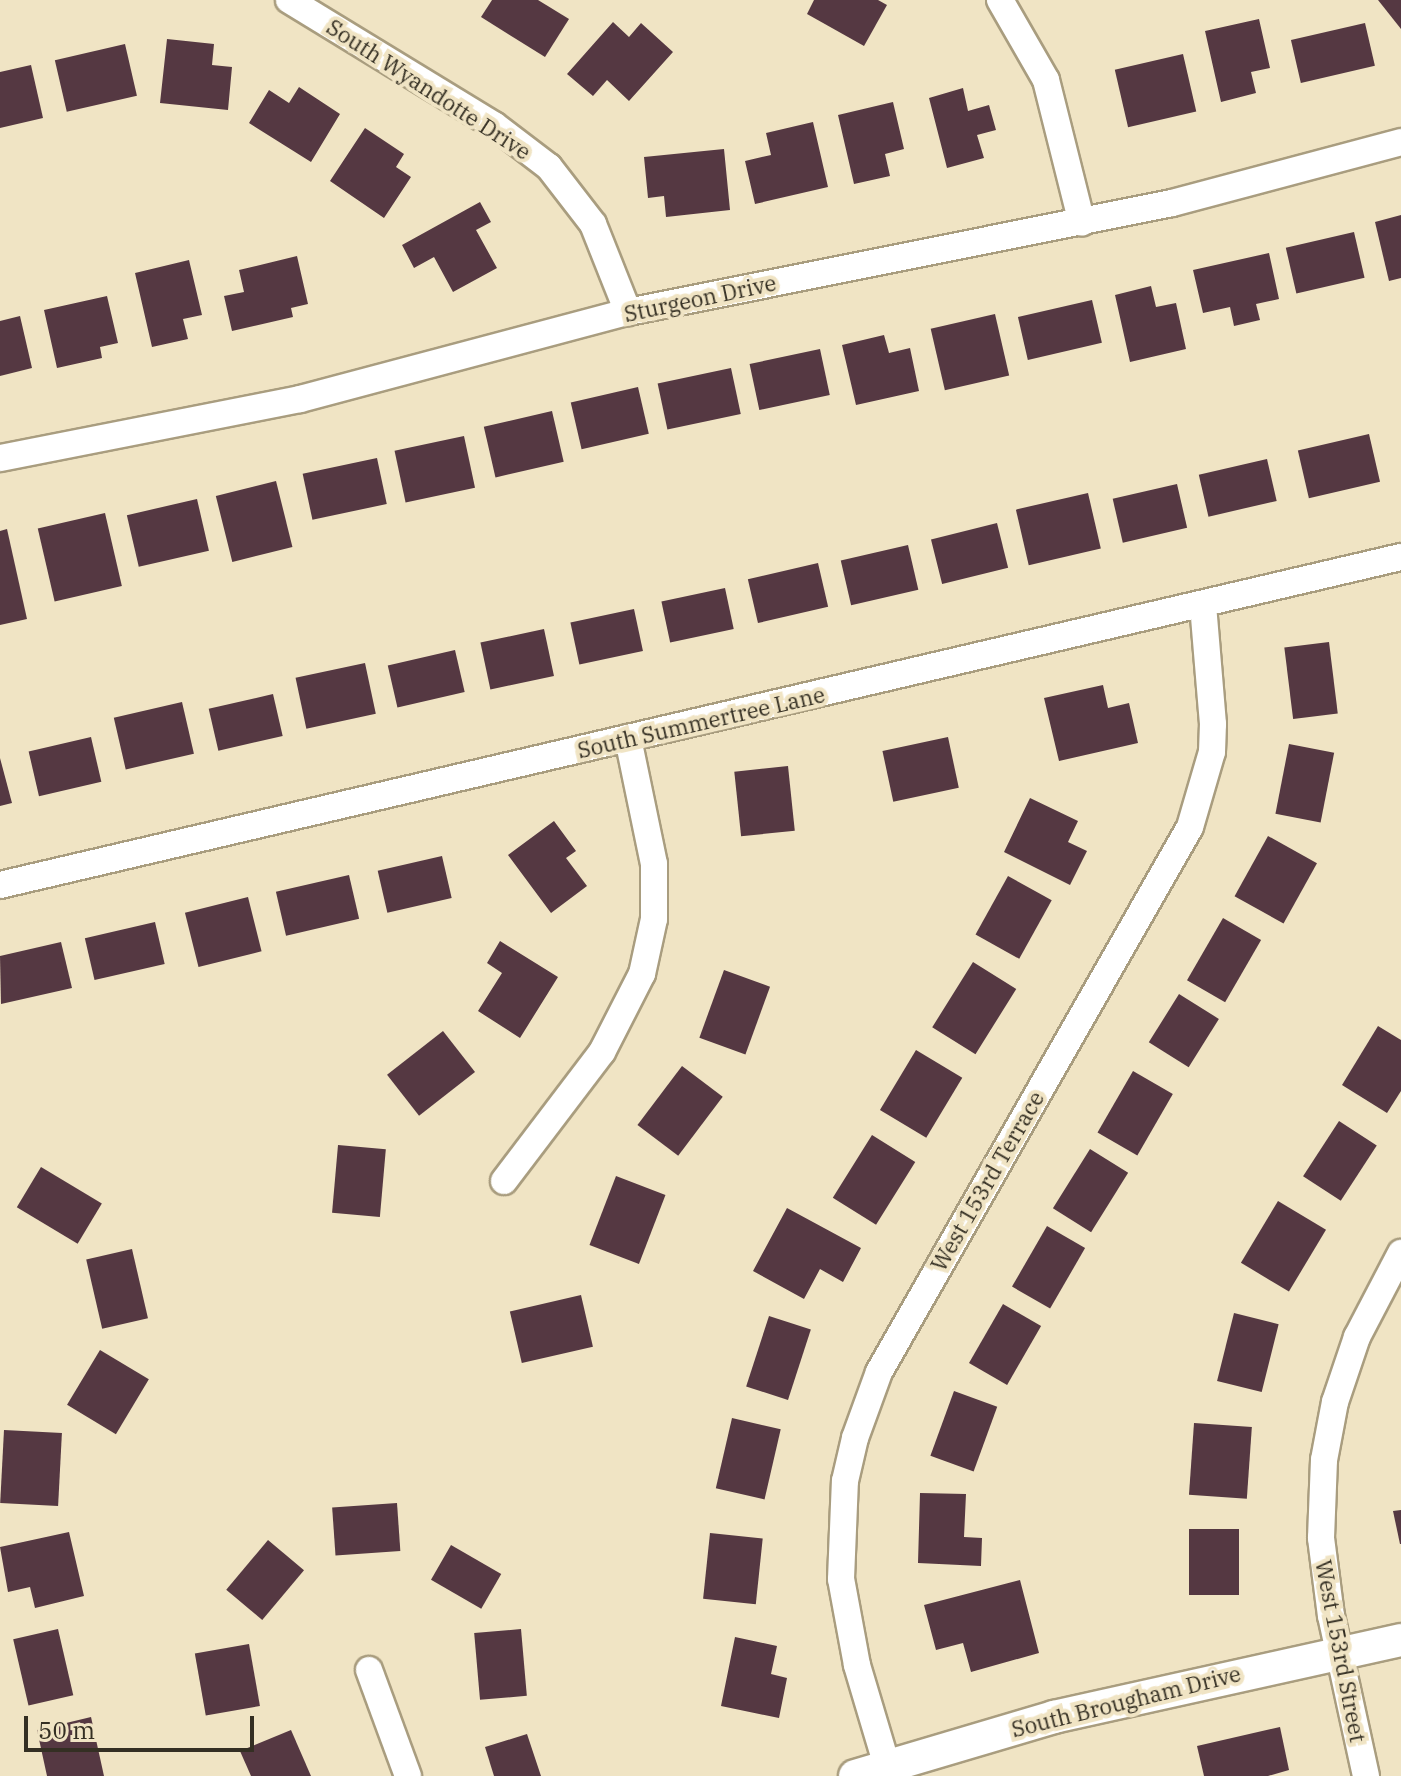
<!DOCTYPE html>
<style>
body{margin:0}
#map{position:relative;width:1401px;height:1776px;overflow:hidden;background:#f0e4c4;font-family:"IBM Plex Serif",serif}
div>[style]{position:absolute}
.building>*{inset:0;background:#553842;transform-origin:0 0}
.roads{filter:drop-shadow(2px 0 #a99d7f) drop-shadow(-2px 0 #a99d7f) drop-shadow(0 2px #a99d7f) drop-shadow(0 -2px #a99d7f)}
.minor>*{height:26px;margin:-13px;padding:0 13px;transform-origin:13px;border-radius:13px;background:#fff}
.tertiary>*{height:32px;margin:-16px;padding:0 16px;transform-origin:16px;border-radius:16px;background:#fff}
span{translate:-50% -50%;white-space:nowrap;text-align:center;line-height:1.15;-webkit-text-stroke:8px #f0e4c4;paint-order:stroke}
.street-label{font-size:22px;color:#342f23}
.scale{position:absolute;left:24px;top:1716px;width:230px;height:36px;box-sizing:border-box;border:4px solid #342f23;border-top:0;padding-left:10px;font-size:24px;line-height:28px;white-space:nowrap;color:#342f23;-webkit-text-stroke:6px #f0e4c4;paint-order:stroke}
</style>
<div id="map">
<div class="building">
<div style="clip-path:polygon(492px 0,538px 0,569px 19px,545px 57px,481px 17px)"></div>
<div style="clip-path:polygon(814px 0,878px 0,887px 5px,864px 46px,807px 14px)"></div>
<div style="clip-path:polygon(1378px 0,1401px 0,1401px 29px)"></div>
<div style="clip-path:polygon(1259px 19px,1270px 68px,1251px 72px,1256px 93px,1221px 102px,1205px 31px)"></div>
<div style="clip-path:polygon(613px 22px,629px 37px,641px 23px,673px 52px,629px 101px,607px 80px,593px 96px,567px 74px)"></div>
<div style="left:1365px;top:23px;width:44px;height:76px;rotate:77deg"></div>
<div style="clip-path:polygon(167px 39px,214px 44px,212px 65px,232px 67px,228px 110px,160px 103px)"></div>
<div style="left:125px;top:44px;width:53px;height:72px;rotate:77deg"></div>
<div style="left:1183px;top:54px;width:59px;height:70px;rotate:77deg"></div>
<div style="clip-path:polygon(31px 65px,43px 118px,0 128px,0 72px)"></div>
<div style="clip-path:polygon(299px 87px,340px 114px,311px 162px,249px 123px,269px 90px,289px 103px)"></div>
<div style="clip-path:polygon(963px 88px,968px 111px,989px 105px,996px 130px,977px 135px,984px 158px,947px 168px,929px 98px)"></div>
<div style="clip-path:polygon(893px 102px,904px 149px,885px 154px,890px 176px,854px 184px,838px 115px)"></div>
<div style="clip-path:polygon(813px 122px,828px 187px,755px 204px,745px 161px,771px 155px,766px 133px)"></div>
<div style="clip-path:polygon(365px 128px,404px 154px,396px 167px,411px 177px,384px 218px,330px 181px)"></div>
<div style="clip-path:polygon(724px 149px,730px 210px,666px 217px,664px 196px,648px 198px,644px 157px)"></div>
<div style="clip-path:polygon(480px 202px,491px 222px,476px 230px,497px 268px,453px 292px,434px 257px,414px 268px,402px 245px)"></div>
<div style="clip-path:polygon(1401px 215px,1401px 278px,1389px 281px,1375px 222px)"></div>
<div style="left:1354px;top:232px;width:47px;height:70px;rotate:77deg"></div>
<div style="clip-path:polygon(1269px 253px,1279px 299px,1256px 304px,1260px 320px,1234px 326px,1230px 307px,1203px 313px,1193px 270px)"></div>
<div style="clip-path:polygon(297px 256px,308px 304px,291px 308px,293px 317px,232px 331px,224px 296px,244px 292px,239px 270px)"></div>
<div style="clip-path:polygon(189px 260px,202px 315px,183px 319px,188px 339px,152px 347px,135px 273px)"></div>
<div style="clip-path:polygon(1151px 286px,1156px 307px,1176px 303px,1186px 349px,1130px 362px,1115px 295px)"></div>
<div style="clip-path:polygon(107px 296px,118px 343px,100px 347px,102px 358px,57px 368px,44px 310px)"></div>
<div style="left:1092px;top:300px;width:44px;height:76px;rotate:77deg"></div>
<div style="left:995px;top:314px;width:63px;height:66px;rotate:77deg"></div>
<div style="clip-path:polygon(20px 316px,32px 368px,0 376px,0 321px)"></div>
<div style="clip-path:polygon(884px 335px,889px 353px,910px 348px,919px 391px,856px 405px,842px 345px)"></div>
<div style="left:820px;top:349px;width:47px;height:72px;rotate:78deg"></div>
<div style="left:731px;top:368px;width:47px;height:75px;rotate:78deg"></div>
<div style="left:638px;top:387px;width:48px;height:69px;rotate:77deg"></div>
<div style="left:552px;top:411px;width:52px;height:70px;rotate:77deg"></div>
<div style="left:1369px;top:434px;width:49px;height:73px;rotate:77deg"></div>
<div style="left:464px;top:436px;width:53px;height:71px;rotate:78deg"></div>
<div style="left:377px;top:458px;width:47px;height:76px;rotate:78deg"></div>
<div style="left:1267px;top:459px;width:43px;height:70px;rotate:77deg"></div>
<div style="left:276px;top:481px;width:68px;height:62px;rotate:76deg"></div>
<div style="left:1177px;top:484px;width:45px;height:66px;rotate:77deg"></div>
<div style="left:1088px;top:493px;width:57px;height:74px;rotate:77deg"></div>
<div style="left:197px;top:499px;width:53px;height:72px;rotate:77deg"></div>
<div style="left:105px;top:513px;width:75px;height:69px;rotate:77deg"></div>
<div style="left:997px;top:523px;width:46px;height:68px;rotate:76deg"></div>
<div style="clip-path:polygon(7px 529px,27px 619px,0 625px,0 531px)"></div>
<div style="left:908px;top:545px;width:46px;height:69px;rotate:77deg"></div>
<div style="left:818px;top:563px;width:45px;height:72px;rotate:77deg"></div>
<div style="left:725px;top:588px;width:42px;height:65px;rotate:78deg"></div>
<div style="left:634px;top:609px;width:43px;height:65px;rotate:78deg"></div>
<div style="left:544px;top:629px;width:48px;height:65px;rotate:78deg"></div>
<div style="left:1329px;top:642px;width:72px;height:45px;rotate:83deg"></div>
<div style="left:455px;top:650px;width:43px;height:69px;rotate:77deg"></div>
<div style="left:365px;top:663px;width:52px;height:71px;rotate:78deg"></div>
<div style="clip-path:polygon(1103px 685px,1108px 708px,1129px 703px,1138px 743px,1059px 761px,1044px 698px)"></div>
<div style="left:273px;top:694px;width:43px;height:66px;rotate:77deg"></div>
<div style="left:182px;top:702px;width:53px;height:70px;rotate:77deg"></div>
<div style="left:91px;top:737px;width:46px;height:64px;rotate:77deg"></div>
<div style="left:948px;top:737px;width:52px;height:67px;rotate:78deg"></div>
<div style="left:1289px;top:744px;width:46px;height:71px;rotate:11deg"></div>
<div style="clip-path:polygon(0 758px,12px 803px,0 806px)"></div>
<div style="left:788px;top:766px;width:65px;height:54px;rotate:84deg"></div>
<div style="clip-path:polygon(1030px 798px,1078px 821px,1068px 842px,1087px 851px,1070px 885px,1004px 852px)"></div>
<div style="clip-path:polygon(554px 821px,576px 851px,566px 858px,587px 886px,551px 913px,508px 855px)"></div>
<div style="left:1268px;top:836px;width:56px;height:69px;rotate:29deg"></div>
<div style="left:442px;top:856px;width:43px;height:66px;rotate:77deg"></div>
<div style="left:349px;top:875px;width:45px;height:75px;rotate:77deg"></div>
<div style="left:1008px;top:876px;width:50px;height:67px;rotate:29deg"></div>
<div style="left:248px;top:897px;width:56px;height:65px;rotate:76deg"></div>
<div style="left:1223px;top:918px;width:44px;height:72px;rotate:30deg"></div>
<div style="left:155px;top:922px;width:43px;height:72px;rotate:77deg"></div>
<div style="clip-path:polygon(500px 941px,558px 977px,520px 1038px,478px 1011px,502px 973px,487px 963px)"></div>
<div style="clip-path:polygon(61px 942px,72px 988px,1px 1004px,0 956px)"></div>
<div style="left:973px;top:962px;width:51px;height:77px;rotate:32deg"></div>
<div style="left:724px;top:970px;width:49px;height:72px;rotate:20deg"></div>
<div style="left:1179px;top:994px;width:47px;height:57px;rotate:32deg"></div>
<div style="clip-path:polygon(1378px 1026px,1401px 1040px,1401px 1091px,1387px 1113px,1342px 1085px)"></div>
<div style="left:443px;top:1031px;width:52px;height:71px;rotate:52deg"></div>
<div style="left:916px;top:1050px;width:54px;height:70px;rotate:31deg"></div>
<div style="left:682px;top:1066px;width:51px;height:74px;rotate:37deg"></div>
<div style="left:1133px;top:1071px;width:46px;height:71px;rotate:30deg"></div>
<div style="left:1339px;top:1121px;width:45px;height:66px;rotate:33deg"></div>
<div style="left:872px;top:1135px;width:51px;height:74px;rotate:32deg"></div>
<div style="left:338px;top:1145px;width:48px;height:68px;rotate:5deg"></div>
<div style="left:1090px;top:1149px;width:45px;height:70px;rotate:32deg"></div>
<div style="left:41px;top:1167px;width:71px;height:47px;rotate:31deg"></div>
<div style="left:616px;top:1176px;width:53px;height:74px;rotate:21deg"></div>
<div style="left:1278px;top:1201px;width:56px;height:72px;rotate:31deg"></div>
<div style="clip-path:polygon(787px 1208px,861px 1248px,843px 1282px,820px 1269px,804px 1299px,753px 1271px)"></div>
<div style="left:1047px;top:1226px;width:44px;height:70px;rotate:30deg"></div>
<div style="left:132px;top:1249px;width:71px;height:47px;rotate:77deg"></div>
<div style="left:581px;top:1295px;width:53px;height:73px;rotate:77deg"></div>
<div style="left:1003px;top:1304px;width:44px;height:68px;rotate:30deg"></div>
<div style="left:1234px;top:1313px;width:46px;height:70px;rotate:14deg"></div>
<div style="left:769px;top:1316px;width:44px;height:74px;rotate:18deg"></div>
<div style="left:100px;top:1350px;width:57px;height:64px;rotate:31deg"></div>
<div style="left:954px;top:1391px;width:46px;height:69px;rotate:20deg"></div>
<div style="left:732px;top:1418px;width:50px;height:72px;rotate:13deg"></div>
<div style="left:1194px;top:1423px;width:58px;height:72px;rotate:4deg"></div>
<div style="left:4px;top:1430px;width:58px;height:73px;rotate:3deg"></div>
<div style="clip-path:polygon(920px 1493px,966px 1494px,964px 1537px,982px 1538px,981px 1566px,918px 1563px)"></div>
<div style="left:397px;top:1503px;width:48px;height:65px;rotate:86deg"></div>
<div style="clip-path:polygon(1401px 1510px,1401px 1544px,1400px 1544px,1393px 1511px)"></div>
<div style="left:1189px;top:1529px;width:50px;height:66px"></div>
<div style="clip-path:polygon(69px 1532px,84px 1596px,35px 1608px,30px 1587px,8px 1592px,0 1547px)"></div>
<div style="left:710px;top:1533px;width:53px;height:66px;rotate:6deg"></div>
<div style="left:268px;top:1540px;width:47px;height:65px;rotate:40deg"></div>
<div style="left:451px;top:1545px;width:58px;height:40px;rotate:30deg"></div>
<div style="clip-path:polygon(1020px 1580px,1039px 1653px,971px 1672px,963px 1643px,936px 1650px,924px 1605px)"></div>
<div style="left:58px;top:1629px;width:68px;height:46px;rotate:77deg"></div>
<div style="left:521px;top:1629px;width:67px;height:47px;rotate:85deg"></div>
<div style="clip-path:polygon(735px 1637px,777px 1646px,771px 1674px,787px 1678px,779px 1718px,721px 1706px)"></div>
<div style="left:249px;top:1644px;width:63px;height:55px;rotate:80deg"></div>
<div style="clip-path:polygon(91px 1717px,104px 1776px,47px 1776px,37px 1730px)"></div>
<div style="clip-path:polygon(1280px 1727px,1289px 1770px,1268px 1776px,1204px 1776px,1197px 1746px)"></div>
<div style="clip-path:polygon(291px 1730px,311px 1776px,251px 1776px,240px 1751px)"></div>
<div style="clip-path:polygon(527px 1734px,541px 1776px,494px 1776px,485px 1747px)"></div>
</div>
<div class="roads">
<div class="minor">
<div style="left:289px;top:0;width:240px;rotate:31.4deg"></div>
<div style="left:494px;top:125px;width:69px;rotate:37.4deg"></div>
<div style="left:549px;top:167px;width:72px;rotate:52.3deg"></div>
<div style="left:593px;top:224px;width:95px;rotate:68.3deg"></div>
<div style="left:1000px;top:0;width:92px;rotate:60.1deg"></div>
<div style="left:1046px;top:80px;width:147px;rotate:75.9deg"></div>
<div style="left:0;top:458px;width:306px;rotate:-11.1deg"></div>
<div style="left:300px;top:399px;width:339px;rotate:-14.9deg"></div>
<div style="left:628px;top:312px;width:555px;rotate:-11.33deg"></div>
<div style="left:1172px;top:203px;width:237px;rotate:-14.9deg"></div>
<div style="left:0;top:885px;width:1439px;rotate:-13.18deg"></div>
<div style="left:504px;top:1181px;width:162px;rotate:-52.8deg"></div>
<div style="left:602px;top:1052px;width:88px;rotate:-62.9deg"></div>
<div style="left:642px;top:974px;width:56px;rotate:-77.7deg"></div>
<div style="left:654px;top:919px;width:55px;rotate:-90deg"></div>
<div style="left:654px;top:864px;width:129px;rotate:-101.7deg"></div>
<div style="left:369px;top:1670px;width:113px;rotate:69.8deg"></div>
<div style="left:890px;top:1776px;width:116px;rotate:-106.6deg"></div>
<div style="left:857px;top:1665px;width:87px;rotate:-100.5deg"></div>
<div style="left:841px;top:1579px;width:98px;rotate:-87.7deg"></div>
<div style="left:845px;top:1481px;width:44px;rotate:-76.9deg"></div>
<div style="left:855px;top:1438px;width:70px;rotate:-70deg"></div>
<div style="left:879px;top:1372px;width:627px;rotate:-60.29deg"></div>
<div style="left:1190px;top:827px;width:78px;rotate:-73.7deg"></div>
<div style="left:1212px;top:752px;width:28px;rotate:-88deg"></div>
<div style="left:1213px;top:724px;width:120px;rotate:-94.8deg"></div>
<div style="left:1366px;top:1776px;width:164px;rotate:-102.3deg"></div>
<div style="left:1331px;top:1616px;width:79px;rotate:-97.3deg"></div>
<div style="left:1321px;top:1538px;width:78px;rotate:-87.8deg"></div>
<div style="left:1324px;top:1460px;width:59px;rotate:-79.3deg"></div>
<div style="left:1335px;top:1402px;width:69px;rotate:-71.3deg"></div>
<div style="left:1357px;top:1337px;width:95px;rotate:-62.4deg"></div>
</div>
<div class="tertiary">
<div style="left:855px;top:1776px;width:208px;rotate:-16.5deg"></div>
<div style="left:1054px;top:1717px;width:355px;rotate:-12.5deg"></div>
</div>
</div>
<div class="street-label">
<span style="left:429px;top:89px;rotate:33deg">South Wyandotte Drive</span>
<span style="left:700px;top:298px;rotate:-12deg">Sturgeon Drive</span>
<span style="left:701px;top:722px;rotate:-13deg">South Summertree Lane</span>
<span style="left:987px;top:1181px;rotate:-60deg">West 153rd Terrace</span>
<span style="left:1341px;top:1651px;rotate:79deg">West 153rd Street</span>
<span style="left:1126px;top:1701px;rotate:-14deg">South Brougham Drive</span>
</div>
<div class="scale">50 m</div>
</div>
